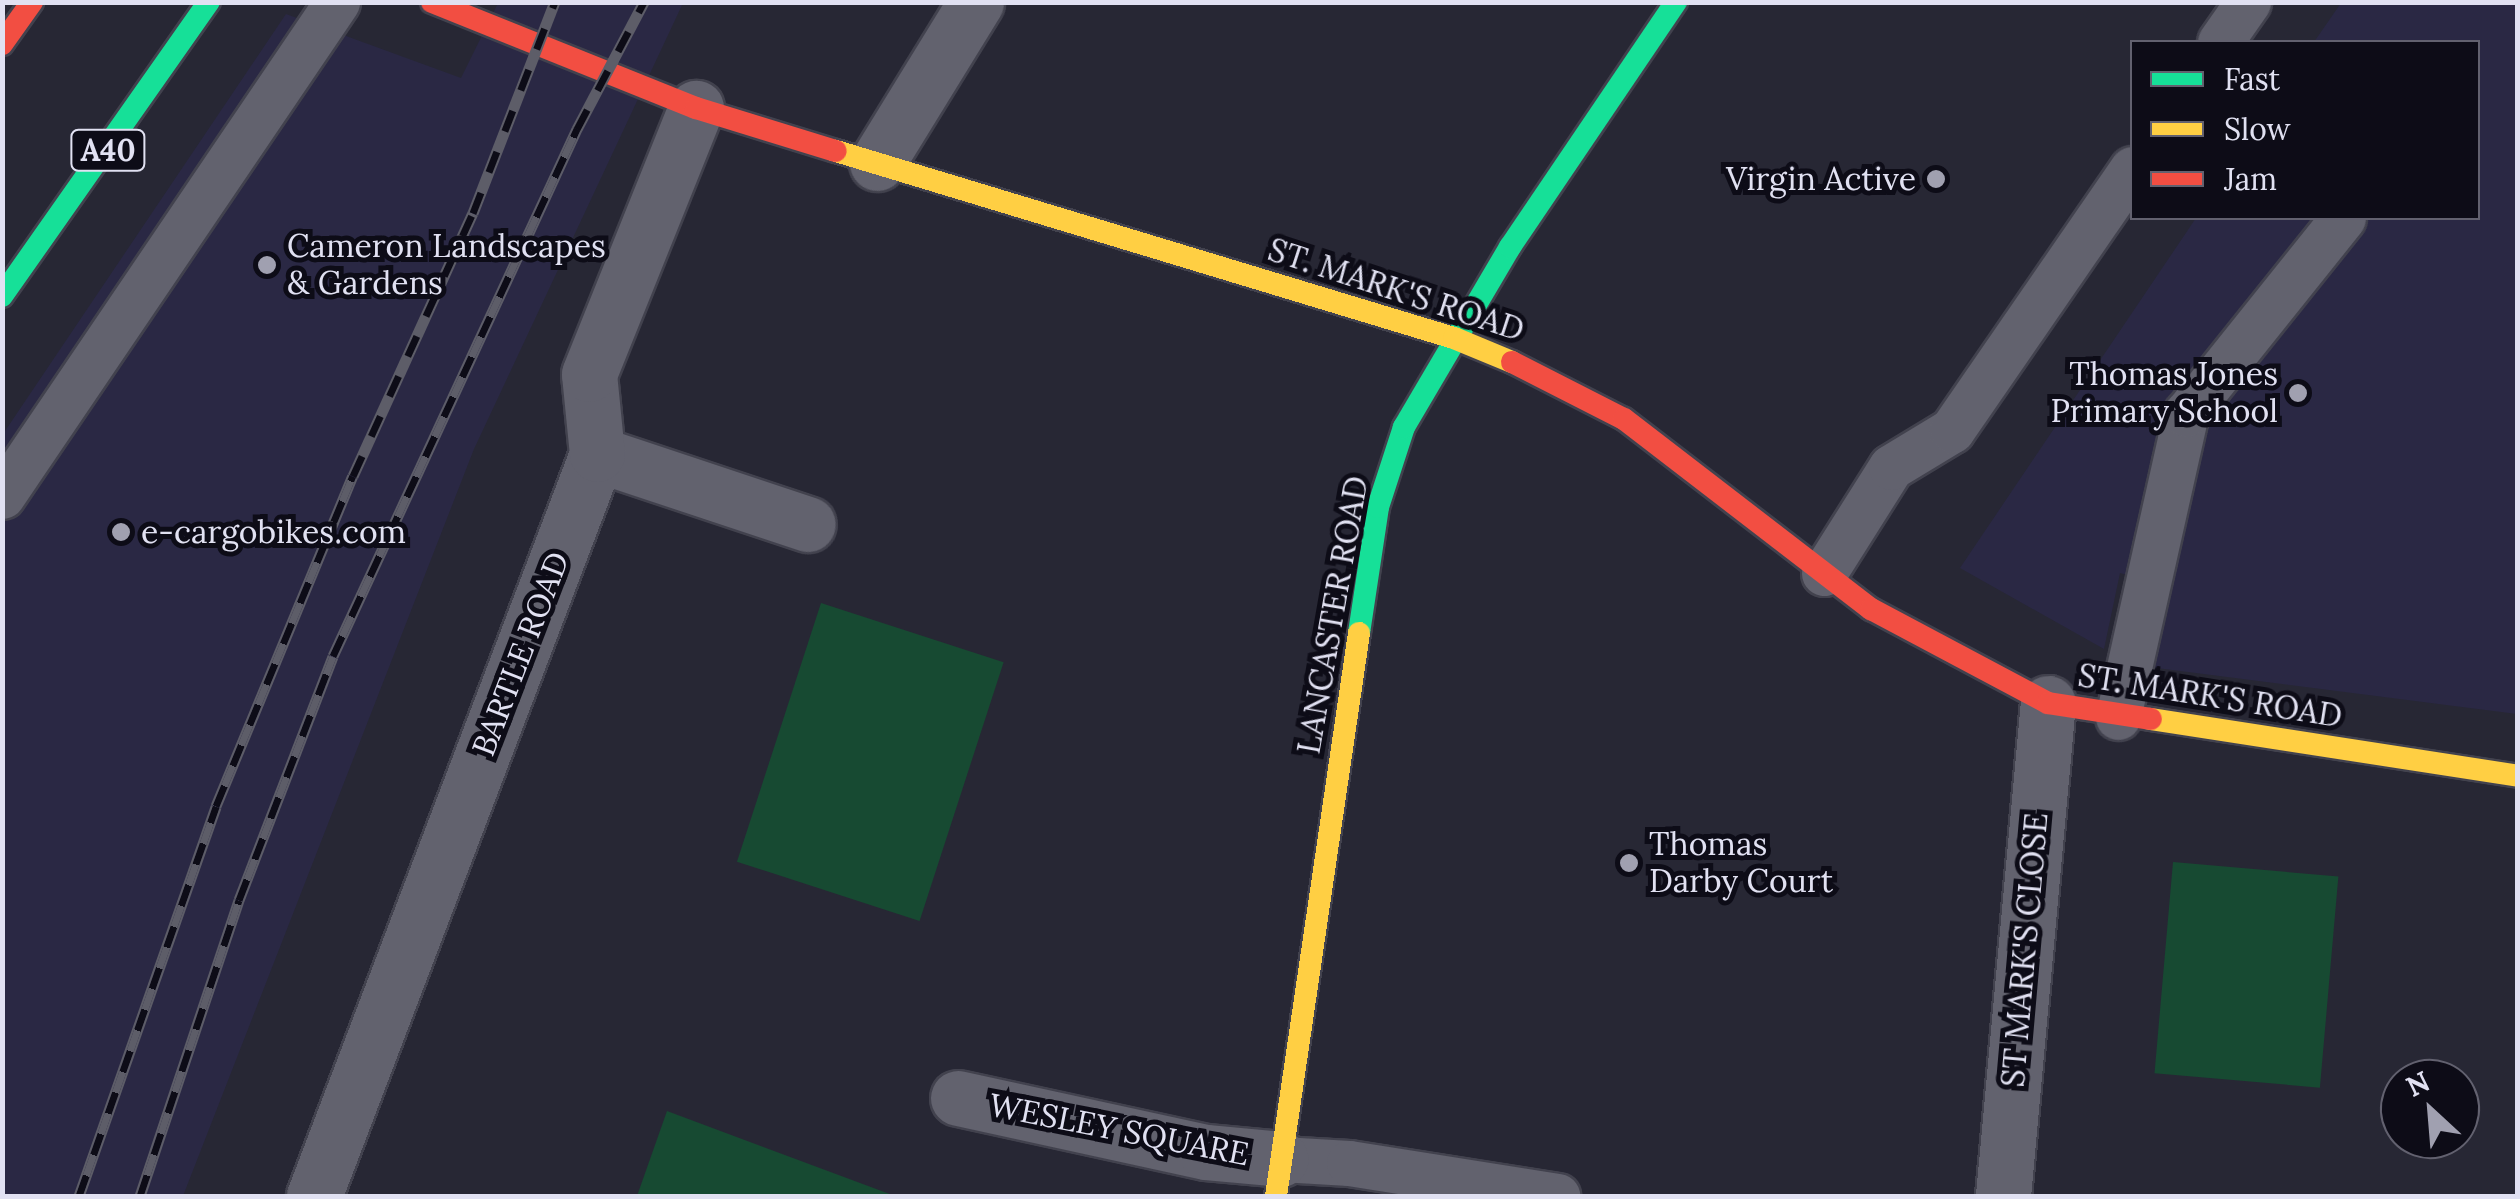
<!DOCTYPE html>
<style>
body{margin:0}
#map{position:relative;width:2520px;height:1199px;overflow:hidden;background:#272734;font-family:Lora,serif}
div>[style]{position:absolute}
.built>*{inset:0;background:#2a2844}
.green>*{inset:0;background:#174a32;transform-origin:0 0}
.roads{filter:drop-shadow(2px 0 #42424e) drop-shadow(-2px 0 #42424e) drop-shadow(0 2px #42424e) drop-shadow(0 -2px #42424e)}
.lane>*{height:45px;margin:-22.5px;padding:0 22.5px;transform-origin:22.5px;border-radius:22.5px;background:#62626e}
.street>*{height:55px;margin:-27.5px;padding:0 27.5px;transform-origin:27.5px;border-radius:27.5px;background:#62626e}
.fast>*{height:22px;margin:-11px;padding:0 11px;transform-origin:11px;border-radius:11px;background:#16e098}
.slow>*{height:22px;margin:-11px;padding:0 11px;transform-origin:11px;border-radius:11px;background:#ffcf43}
.jam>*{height:22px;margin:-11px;padding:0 11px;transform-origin:11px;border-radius:11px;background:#f24e42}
.rail>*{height:11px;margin-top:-5.5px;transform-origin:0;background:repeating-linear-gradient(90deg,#0d0c17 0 22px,#5d5d68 0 44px);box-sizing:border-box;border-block:2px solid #5d5d68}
.dots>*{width:28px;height:28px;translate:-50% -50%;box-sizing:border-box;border:5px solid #0d0c17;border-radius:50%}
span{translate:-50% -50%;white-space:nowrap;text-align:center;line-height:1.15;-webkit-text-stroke:10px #0d0c17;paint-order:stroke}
.shield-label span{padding:2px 8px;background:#0d0c17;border:2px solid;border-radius:8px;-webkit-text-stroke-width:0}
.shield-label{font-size:30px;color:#e1e1f2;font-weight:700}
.poi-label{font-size:32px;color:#e1e1f2}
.right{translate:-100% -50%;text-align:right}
.left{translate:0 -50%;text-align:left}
.street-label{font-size:32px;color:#e1e1f2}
.frame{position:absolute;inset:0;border:5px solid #e1e1f2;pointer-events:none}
.legend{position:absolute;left:2130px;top:40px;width:350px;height:180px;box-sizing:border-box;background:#0d0c17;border:2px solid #62616f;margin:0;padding:12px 18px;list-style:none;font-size:30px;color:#e1e1f2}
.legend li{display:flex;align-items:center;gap:20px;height:50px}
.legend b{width:50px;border:2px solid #62616f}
.north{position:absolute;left:2380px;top:1059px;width:100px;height:100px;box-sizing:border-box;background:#0d0c17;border:2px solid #62616f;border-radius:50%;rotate:334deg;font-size:28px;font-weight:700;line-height:40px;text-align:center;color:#e1e1f2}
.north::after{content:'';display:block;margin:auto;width:35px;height:45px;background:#a0a0b0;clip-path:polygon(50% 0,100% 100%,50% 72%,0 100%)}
</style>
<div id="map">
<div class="built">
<div style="clip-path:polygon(498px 3px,683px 3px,474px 449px,183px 1196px,3px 1196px,3px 434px,286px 14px,461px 78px)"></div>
<div style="clip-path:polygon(2341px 3px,2517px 3px,2517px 714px,2149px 667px,2146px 580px,2120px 573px,2104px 649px,1960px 568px,2196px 218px,2478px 218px,2478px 42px,2314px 42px)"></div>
</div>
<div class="green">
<div style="left:821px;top:603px;width:192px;height:272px;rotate:18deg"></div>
<div style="left:2173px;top:862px;width:166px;height:212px;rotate:5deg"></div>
<div style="clip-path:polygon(667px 1111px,895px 1196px,637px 1196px)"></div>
</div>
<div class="roads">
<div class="lane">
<div style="left:2220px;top:42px;width:49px;rotate:-55deg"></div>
<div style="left:2px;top:496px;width:597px;rotate:-55.86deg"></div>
<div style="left:1824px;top:573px;width:125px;rotate:-57.7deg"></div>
<div style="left:1891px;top:467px;width:71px;rotate:-31.2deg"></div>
<div style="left:1952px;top:430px;width:317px;rotate:-55.4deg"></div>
<div style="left:2118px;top:717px;width:311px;rotate:-77.4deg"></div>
<div style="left:2186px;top:414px;width:251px;rotate:-51.3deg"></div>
<div style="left:1281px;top:1159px;width:68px;rotate:3.4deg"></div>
<div style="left:1349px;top:1163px;width:211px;rotate:9deg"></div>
</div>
<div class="street">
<div style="left:877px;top:163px;width:189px;rotate:-58.4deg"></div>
<div style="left:597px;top:454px;width:222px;rotate:18.4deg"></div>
<div style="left:958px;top:1098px;width:254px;rotate:12.3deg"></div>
<div style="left:1206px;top:1152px;width:75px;rotate:5.3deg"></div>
<div style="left:314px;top:1196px;width:794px;rotate:-69.12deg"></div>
<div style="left:597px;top:454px;width:80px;rotate:-95.7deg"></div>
<div style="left:589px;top:374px;width:287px;rotate:-68.1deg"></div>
<div style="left:2003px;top:1196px;width:495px;rotate:-84.8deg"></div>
</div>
<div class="fast">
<div style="left:2px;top:296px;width:360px;rotate:-54.9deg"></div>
<div style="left:1359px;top:633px;width:127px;rotate:-81.4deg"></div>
<div style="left:1378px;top:507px;width:84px;rotate:-72deg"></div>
<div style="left:1404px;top:427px;width:209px;rotate:-59.5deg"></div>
<div style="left:1510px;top:247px;width:296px;rotate:-55.9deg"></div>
</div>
<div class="slow">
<div style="left:836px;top:151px;width:646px;rotate:16.84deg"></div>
<div style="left:1454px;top:338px;width:63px;rotate:22.5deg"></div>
<div style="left:2151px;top:719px;width:371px;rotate:8.8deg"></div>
<div style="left:1276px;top:1196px;width:569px;rotate:-81.61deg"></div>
</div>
<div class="jam">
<div style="left:432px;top:2px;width:284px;rotate:21.9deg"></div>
<div style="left:696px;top:108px;width:146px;rotate:17.1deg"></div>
<div style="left:2px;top:44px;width:52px;rotate:-54.5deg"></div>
<div style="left:1512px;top:362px;width:126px;rotate:27deg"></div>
<div style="left:1624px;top:419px;width:312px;rotate:37.6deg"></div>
<div style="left:1871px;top:609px;width:200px;rotate:28deg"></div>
<div style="left:2048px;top:703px;width:104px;rotate:8.8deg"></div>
</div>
</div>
<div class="rail">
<div style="left:79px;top:1196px;width:413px;rotate:-70.6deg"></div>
<div style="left:216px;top:806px;width:357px;rotate:-67.5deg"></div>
<div style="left:353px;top:476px;width:289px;rotate:-65.5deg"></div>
<div style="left:473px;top:213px;width:226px;rotate:-68.8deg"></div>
<div style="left:140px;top:1196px;width:312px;rotate:-71.5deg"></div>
<div style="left:239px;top:900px;width:261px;rotate:-68.9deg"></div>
<div style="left:333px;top:656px;width:581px;rotate:-65.16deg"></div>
<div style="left:577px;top:129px;width:144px;rotate:-62.2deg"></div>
</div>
<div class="dots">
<div style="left:1936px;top:179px;background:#a0a0b0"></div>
<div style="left:267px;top:265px;background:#a0a0b0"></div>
<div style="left:2298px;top:393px;background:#a0a0b0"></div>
<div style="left:121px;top:532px;background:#a0a0b0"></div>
<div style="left:1629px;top:863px;background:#a0a0b0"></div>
</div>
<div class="shield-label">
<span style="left:108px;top:150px">A40</span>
</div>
<div class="poi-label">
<span class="right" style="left:1916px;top:179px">Virgin Active</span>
<span class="left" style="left:287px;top:265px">Cameron Landscapes<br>&amp; Gardens</span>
<span class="right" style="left:2278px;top:393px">Thomas Jones<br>Primary School</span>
<span class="left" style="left:141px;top:532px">e-cargobikes.com</span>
<span class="left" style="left:1649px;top:863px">Thomas<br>Darby Court</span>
</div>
<div class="street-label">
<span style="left:1396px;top:290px;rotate:18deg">ST. MARK'S ROAD</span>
<span style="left:1333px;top:615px;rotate:-80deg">LANCASTER ROAD</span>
<span style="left:521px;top:654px;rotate:-69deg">BARTLE ROAD</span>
<span style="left:2210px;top:696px;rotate:9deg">ST. MARK'S ROAD</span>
<span style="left:2025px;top:950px;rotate:-85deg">ST MARK'S CLOSE</span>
<span style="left:1119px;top:1130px;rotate:11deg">WESLEY SQUARE</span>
</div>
<div class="frame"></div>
<ul class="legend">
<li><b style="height:12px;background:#16e098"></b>Fast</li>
<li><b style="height:12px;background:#ffcf43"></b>Slow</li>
<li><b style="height:12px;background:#f24e42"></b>Jam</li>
</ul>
<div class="north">N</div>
</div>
